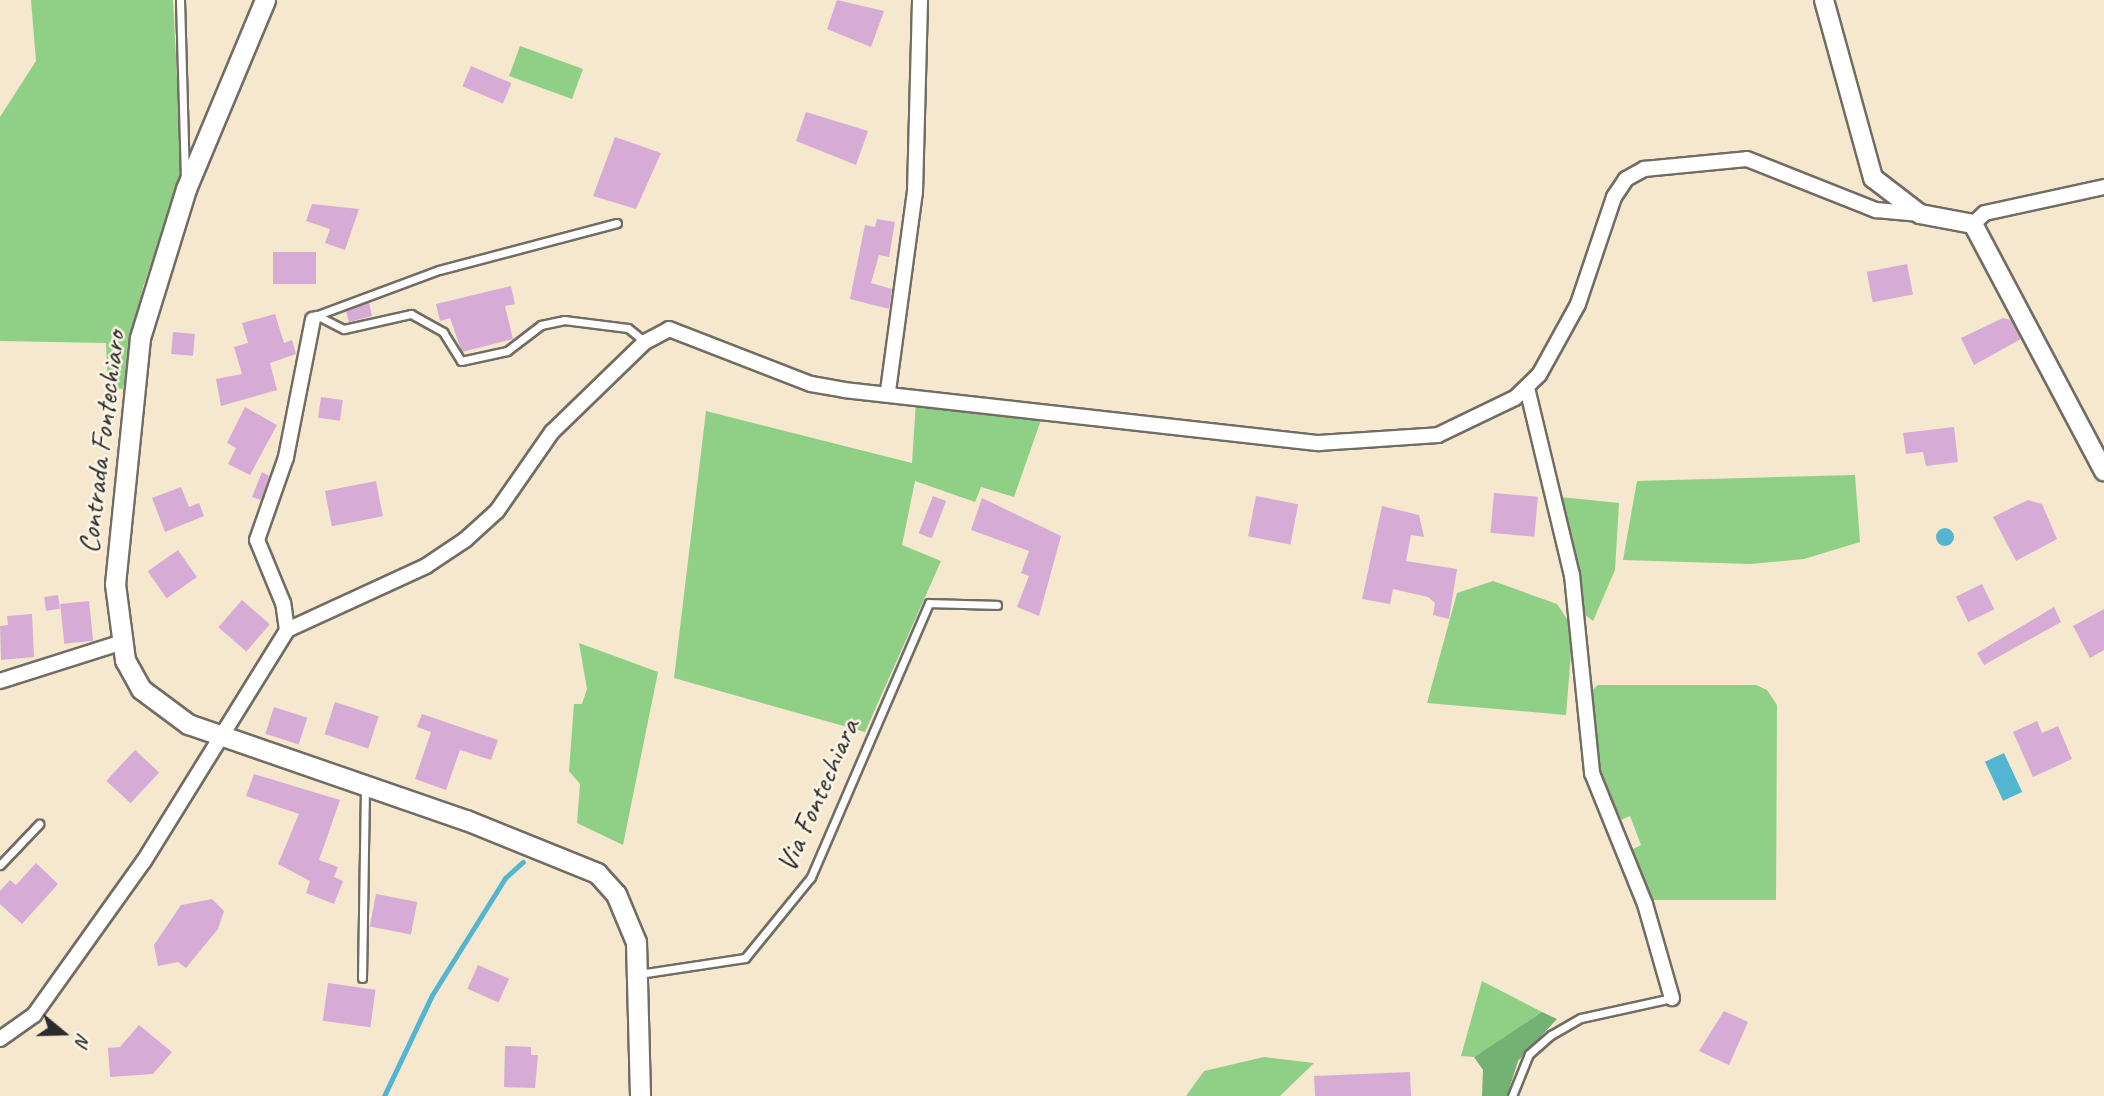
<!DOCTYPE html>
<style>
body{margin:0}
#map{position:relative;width:2104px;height:1096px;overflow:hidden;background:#f5e8ce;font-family:Caveat,sans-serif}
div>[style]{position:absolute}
.green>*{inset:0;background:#8fcf86;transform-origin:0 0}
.forest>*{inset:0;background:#73b273}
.water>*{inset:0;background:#53b5d1;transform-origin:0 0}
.round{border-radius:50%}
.stream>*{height:5px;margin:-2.5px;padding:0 2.5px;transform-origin:2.5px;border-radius:2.5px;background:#53b5d1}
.building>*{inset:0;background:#d6acd6;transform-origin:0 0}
.roads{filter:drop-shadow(2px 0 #726d64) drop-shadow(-2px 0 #726d64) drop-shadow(0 2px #726d64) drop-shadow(0 -2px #726d64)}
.service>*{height:7px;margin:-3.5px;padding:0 3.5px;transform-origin:3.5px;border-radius:3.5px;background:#fff}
.minor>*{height:14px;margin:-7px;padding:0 7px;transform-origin:7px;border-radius:7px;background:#fff}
.tertiary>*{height:18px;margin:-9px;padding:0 9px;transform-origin:9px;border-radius:9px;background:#fff}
.secondary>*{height:19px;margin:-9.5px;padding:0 9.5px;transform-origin:9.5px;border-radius:9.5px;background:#fff}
span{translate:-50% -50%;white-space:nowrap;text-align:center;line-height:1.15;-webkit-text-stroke:5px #fcf5e5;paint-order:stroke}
.street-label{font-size:30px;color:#2b2b2b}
.north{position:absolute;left:28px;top:998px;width:70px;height:70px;-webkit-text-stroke:5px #fcf5e5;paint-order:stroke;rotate:109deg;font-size:19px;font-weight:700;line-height:28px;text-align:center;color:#2b2b2b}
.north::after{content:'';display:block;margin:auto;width:24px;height:32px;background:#2b2b2b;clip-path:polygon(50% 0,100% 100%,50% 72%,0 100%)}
</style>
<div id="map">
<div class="green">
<div style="clip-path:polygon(31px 0,173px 0,182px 173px,143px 287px,123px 389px,108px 388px,106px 343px,0 341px,0 117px,36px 61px)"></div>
<div style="left:520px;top:46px;width:67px;height:32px;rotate:20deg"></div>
<div style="clip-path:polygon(916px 401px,1042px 417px,1014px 497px,981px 487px,975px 502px,915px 481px,902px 545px,941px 561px,865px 732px,674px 678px,706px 411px,912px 463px)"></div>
<div style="clip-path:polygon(1855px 475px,1860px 542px,1804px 559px,1750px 564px,1623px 560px,1637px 481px)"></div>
<div style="clip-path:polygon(1560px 497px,1619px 503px,1615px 570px,1593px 621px,1582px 612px)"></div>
<div style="clip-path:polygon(1493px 581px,1557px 604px,1573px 628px,1566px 715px,1427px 703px,1457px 593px)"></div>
<div style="clip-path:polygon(579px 643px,658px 672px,623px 845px,577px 823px,580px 784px,569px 771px,574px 704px,582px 704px,587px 689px)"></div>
<div style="clip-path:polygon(1598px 685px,1756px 685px,1767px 690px,1777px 705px,1776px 900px,1648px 900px,1631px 850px,1641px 845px,1630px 816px,1621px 820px,1602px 777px,1590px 692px)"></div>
<div style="clip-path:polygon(1482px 981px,1542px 1012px,1474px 1057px,1461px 1056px)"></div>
<div style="clip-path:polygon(1264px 1057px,1314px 1063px,1280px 1096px,1186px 1096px,1204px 1071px)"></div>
</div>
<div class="forest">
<div style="clip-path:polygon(1542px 1012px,1557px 1019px,1518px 1061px,1507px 1096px,1482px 1096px,1483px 1070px,1474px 1057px)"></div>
</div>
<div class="water">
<div class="round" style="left:1936px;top:528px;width:18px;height:18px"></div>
<div style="left:2004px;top:753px;width:43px;height:21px;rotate:65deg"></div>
</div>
<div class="stream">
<div style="left:384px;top:1096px;width:112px;rotate:-64.6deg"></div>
<div style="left:432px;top:995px;width:138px;rotate:-58deg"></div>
<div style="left:505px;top:878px;width:24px;rotate:-42deg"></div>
</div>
<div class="building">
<div style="clip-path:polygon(837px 0,884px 11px,871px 47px,827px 29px)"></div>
<div style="left:471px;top:66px;width:44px;height:22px;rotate:23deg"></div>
<div style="clip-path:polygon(806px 112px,868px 131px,856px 165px,796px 141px)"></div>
<div style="clip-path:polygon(615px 137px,661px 153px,636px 209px,593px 196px)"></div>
<div style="clip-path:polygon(312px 204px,359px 209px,345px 250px,325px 243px,330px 229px,306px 221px)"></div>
<div style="clip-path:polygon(877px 219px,895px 222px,889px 257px,879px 255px,871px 283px,892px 289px,889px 309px,850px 299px,865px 225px,875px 227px)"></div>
<div style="left:273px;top:252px;width:43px;height:32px"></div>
<div style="left:1907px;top:264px;width:31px;height:41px;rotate:79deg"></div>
<div style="clip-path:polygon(511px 286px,515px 304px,505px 306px,513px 339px,462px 352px,450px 318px,440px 321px,436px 304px)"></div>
<div style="clip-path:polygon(369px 303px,372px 316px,349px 322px,346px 311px)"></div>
<div style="clip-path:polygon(275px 314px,284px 343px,292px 340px,296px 354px,270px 363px,277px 390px,221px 406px,216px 379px,242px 374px,234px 347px,248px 343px,242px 323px)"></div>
<div style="clip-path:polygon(2003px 318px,2011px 320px,2021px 339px,1974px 365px,1961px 338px)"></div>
<div style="left:173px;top:332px;width:22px;height:22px;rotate:5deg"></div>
<div style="left:321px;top:397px;width:22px;height:21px;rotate:8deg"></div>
<div style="clip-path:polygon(245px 407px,277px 425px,250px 475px,228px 464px,236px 448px,227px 443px)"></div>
<div style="clip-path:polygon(1954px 427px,1958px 462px,1926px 466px,1923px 452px,1906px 454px,1903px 433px)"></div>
<div style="clip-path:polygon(262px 472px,269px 476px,261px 500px,252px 497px)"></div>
<div style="left:376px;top:481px;width:36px;height:52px;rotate:79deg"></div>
<div style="clip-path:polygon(181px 487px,189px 507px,199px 503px,204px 516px,165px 532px,152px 498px)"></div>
<div style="left:1494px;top:493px;width:44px;height:40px;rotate:5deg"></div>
<div style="left:933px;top:496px;width:14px;height:40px;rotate:21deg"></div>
<div style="left:1256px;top:496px;width:43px;height:41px;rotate:11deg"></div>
<div style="clip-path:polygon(982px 498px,1061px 536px,1039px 616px,1017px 607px,1029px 576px,1021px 573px,1029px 551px,971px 530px)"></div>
<div style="clip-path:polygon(2028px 500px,2042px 504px,2057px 539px,2016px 561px,1993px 517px)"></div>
<div style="clip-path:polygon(1382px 506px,1419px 515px,1424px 537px,1411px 535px,1406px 561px,1457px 569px,1449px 619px,1433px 615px,1435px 603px,1428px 597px,1393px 589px,1390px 604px,1362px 599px)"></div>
<div style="left:178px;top:550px;width:33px;height:37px;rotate:55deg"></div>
<div style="left:1982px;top:584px;width:28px;height:29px;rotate:64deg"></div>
<div style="left:58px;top:595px;width:14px;height:14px;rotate:82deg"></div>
<div style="left:242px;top:600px;width:37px;height:36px;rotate:41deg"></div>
<div style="left:89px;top:601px;width:40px;height:29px;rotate:84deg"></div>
<div style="clip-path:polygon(2054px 607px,2061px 622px,1984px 665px,1977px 653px)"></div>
<div style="clip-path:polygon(2104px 609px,2104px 650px,2090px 658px,2073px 626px)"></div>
<div style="clip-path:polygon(32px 614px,34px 657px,1px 660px,0 626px,8px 625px,7px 616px)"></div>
<div style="left:335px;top:702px;width:46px;height:34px;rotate:18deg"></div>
<div style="left:274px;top:707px;width:35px;height:28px;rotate:18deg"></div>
<div style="clip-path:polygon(422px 714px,498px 740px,491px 760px,460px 750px,446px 790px,415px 779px,431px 732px,417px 727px)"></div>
<div style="clip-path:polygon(2037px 721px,2042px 733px,2058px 726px,2072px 759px,2033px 777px,2013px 732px)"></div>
<div style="left:135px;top:750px;width:33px;height:42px;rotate:43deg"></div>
<div style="clip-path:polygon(254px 774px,340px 800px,319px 860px,338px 867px,334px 877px,343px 881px,334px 904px,306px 893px,310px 881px,278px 864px,299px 814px,246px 796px)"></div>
<div style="clip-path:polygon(36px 863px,58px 884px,22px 924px,0 904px,0 891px,10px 880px,16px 885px)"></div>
<div style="left:376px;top:894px;width:42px;height:33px;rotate:11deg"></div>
<div style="clip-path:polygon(212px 899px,224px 911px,218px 929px,186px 968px,178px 962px,158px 966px,154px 945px,181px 905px)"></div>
<div style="left:478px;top:965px;width:34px;height:26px;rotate:24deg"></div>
<div style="left:328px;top:983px;width:48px;height:38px;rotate:8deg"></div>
<div style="clip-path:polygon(1724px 1011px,1748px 1022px,1729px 1065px,1699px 1051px)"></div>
<div style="clip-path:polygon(139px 1025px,172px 1052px,153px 1074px,110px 1077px,108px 1048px,120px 1047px)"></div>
<div style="clip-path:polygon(505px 1046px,531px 1047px,531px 1055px,538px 1055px,535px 1088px,504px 1087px)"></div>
<div style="clip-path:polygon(1410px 1072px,1411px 1096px,1315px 1096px,1314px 1076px)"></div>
</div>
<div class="roads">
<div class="service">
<div style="left:180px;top:0;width:178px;rotate:88.4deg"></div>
<div style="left:316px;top:315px;width:31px;rotate:27deg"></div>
<div style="left:344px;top:329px;width:69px;rotate:-12.6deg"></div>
<div style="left:411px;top:314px;width:37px;rotate:29deg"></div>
<div style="left:443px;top:332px;width:34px;rotate:58deg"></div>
<div style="left:461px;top:361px;width:47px;rotate:-12.3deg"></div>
<div style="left:507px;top:351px;width:43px;rotate:-37.4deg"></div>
<div style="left:541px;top:325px;width:24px;rotate:-12deg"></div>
<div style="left:564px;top:320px;width:64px;rotate:7.1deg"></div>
<div style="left:628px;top:328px;width:22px;rotate:39deg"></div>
<div style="left:315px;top:316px;width:132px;rotate:-20.4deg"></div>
<div style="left:439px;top:270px;width:184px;rotate:-14.8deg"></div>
<div style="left:0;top:865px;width:57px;rotate:-46.4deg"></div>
<div style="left:639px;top:974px;width:107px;rotate:-8.6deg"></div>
<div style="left:745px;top:958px;width:104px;rotate:-50.8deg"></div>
<div style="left:811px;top:877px;width:298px;rotate:-66.7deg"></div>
<div style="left:929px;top:603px;width:68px;rotate:1.7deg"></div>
<div style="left:362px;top:978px;width:192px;rotate:-89.1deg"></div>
<div style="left:1512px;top:1096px;width:45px;rotate:-68deg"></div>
<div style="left:1529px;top:1054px;width:29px;rotate:-41deg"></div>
<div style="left:1551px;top:1035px;width:34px;rotate:-30deg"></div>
<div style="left:1581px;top:1018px;width:93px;rotate:-12.4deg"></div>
</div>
<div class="minor">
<div style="left:1973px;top:224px;width:16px;rotate:-43deg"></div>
<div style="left:1985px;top:213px;width:122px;rotate:-12.3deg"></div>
<div style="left:1527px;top:388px;width:192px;rotate:76.5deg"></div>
<div style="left:1572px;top:575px;width:199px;rotate:84.2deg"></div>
<div style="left:1592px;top:773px;width:141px;rotate:68deg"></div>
<div style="left:1645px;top:904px;width:98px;rotate:74deg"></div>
<div style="left:888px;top:391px;width:201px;rotate:-82.3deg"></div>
<div style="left:915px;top:192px;width:192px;rotate:-88.5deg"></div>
<div style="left:287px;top:630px;width:153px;rotate:-24.7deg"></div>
<div style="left:426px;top:566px;width:47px;rotate:-33.7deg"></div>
<div style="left:465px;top:540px;width:43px;rotate:-42.2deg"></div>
<div style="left:497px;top:511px;width:96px;rotate:-55.2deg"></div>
<div style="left:552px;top:432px;width:129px;rotate:-44.1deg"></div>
<div style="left:645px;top:342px;width:27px;rotate:-28deg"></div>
<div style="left:669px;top:329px;width:152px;rotate:21.2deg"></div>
<div style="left:811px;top:384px;width:34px;rotate:10deg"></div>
<div style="left:844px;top:390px;width:478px;rotate:6.4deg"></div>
<div style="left:1319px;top:443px;width:119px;rotate:-3.8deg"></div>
<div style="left:1438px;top:435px;width:85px;rotate:-25.7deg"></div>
<div style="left:1515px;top:398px;width:33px;rotate:-44deg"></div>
<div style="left:1539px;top:375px;width:81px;rotate:-61.2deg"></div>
<div style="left:1578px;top:304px;width:113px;rotate:-71.4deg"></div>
<div style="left:1614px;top:197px;width:22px;rotate:-56deg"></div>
<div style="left:1626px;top:179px;width:21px;rotate:-29deg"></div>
<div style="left:1644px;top:169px;width:103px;rotate:-5.5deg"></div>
<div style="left:1747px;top:159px;width:139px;rotate:21.6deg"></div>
<div style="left:1876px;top:210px;width:44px;rotate:5.2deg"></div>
<div style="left:0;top:681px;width:126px;rotate:-17.6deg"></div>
<div style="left:0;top:1039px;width:42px;rotate:-35.2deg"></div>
<div style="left:34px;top:1015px;width:189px;rotate:-54.5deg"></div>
<div style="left:144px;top:861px;width:272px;rotate:-58.2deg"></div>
<div style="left:287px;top:630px;width:27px;rotate:-98deg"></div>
<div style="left:283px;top:603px;width:68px;rotate:-112.4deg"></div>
<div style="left:257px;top:540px;width:88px;rotate:-70.7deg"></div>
<div style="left:286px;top:457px;width:140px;rotate:-78.9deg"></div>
</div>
<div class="tertiary">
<div style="left:1824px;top:0;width:185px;rotate:74.6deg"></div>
<div style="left:1873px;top:178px;width:59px;rotate:37.5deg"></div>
<div style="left:1920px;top:214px;width:54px;rotate:10.7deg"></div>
<div style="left:1973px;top:224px;width:280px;rotate:62.1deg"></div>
</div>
<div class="secondary">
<div style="left:265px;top:0;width:205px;rotate:112.7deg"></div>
<div style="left:186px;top:189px;width:156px;rotate:107.2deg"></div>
<div style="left:140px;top:338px;width:247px;rotate:95.8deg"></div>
<div style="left:115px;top:584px;width:77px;rotate:82.5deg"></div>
<div style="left:125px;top:660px;width:33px;rotate:61deg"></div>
<div style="left:141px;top:689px;width:59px;rotate:36.7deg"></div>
<div style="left:188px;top:724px;width:294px;rotate:19.1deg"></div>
<div style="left:466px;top:820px;width:141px;rotate:22deg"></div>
<div style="left:597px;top:873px;width:28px;rotate:48deg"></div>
<div style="left:616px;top:894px;width:52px;rotate:67.4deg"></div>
<div style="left:636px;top:942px;width:154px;rotate:88.5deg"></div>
</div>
</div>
<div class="street-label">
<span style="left:101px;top:442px;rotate:-83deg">Contrada Fontechiaro</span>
<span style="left:817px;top:795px;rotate:-66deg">Via Fontechiara</span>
</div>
<div class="north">N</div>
</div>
